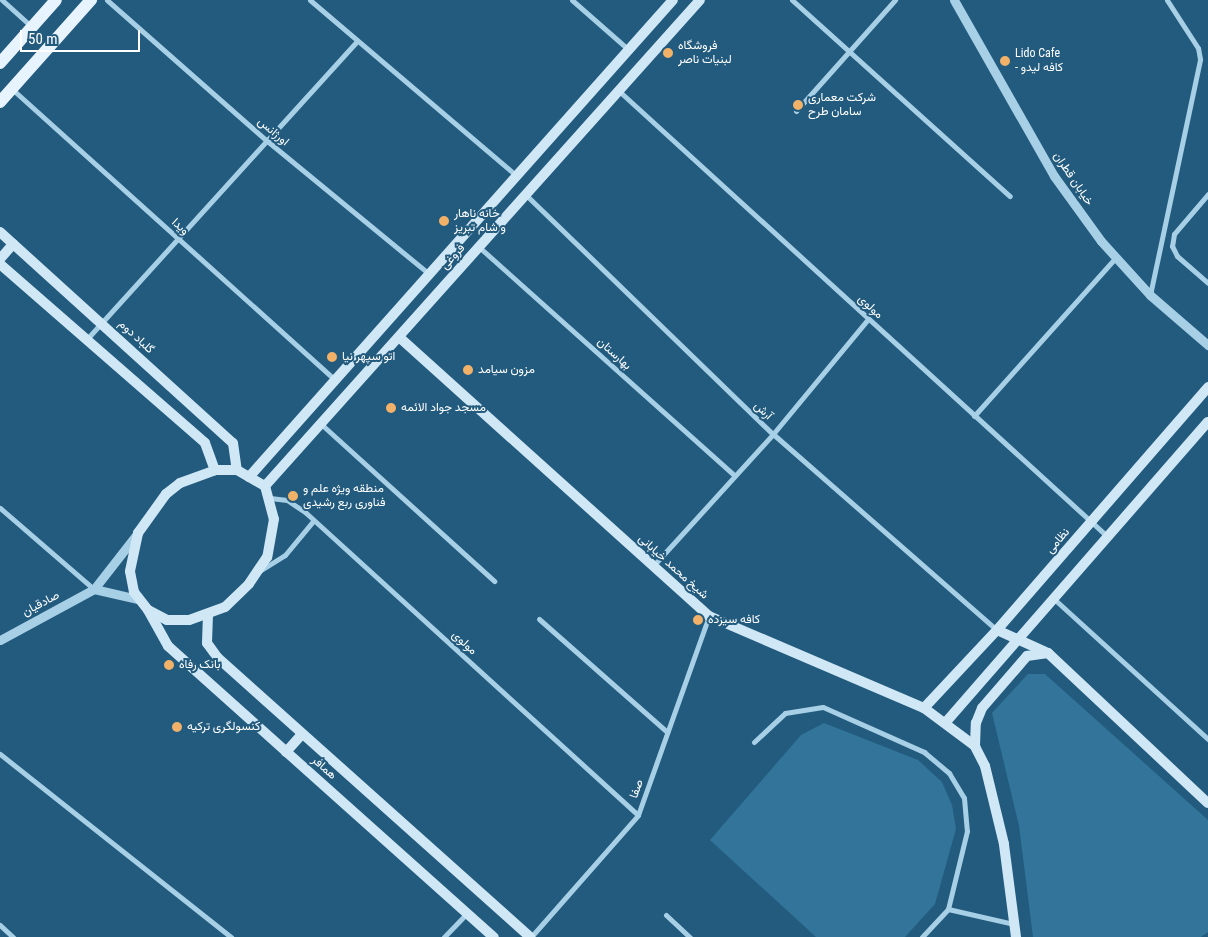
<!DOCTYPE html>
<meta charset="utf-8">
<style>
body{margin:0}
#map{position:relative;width:1208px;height:937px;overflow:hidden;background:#225b7e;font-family:"Roboto Condensed",Vazirmatn,sans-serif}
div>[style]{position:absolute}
.green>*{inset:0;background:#32749a}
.minor>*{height:5px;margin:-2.5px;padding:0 2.5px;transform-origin:2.5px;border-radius:2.5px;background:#a7cfe6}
.tertiary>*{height:9px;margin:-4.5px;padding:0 4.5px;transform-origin:4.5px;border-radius:4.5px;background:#a7cfe6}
.secondary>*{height:10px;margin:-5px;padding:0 5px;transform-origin:5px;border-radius:5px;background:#d0e7f5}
.primary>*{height:12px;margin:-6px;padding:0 6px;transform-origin:6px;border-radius:6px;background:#e8f4fd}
.dots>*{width:14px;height:14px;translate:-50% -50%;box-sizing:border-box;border:2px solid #225b7e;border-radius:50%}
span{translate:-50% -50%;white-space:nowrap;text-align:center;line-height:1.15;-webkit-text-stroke:4px #225b7e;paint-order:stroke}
.poi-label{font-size:12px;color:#fff}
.left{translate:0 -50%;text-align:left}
.street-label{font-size:12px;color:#fff}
.scale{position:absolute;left:20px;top:30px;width:120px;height:22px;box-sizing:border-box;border:2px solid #fff;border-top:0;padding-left:6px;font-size:15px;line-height:18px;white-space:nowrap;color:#fff;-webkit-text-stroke:4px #225b7e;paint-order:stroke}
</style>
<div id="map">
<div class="green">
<div style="clip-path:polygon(1028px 674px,1045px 674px,1208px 820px,1208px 932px,1201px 937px,1033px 937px,1019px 826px,992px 713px)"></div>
<div style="clip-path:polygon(824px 723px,918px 760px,942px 782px,952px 805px,956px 829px,935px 904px,905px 937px,816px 937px,710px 840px,801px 735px)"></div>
</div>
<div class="minor">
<div style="left:2px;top:0;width:40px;rotate:42deg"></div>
<div style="left:107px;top:0;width:212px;rotate:41.4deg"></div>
<div style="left:266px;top:140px;width:211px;rotate:39.4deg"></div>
<div style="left:310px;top:0;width:272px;rotate:40.4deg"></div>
<div style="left:572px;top:0;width:76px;rotate:41.3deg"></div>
<div style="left:792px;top:0;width:293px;rotate:42deg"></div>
<div style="left:12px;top:89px;width:435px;rotate:42deg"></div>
<div style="left:619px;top:91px;width:662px;rotate:42.37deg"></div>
<div style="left:796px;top:111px;width:149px;rotate:-48.3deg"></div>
<div style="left:1208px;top:194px;width:52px;rotate:130.4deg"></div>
<div style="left:1174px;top:234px;width:12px;rotate:99deg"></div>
<div style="left:1172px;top:246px;width:11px;rotate:63deg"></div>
<div style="left:1177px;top:256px;width:41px;rotate:41.1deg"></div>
<div style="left:526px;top:195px;width:344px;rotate:44.1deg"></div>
<div style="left:773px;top:434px;width:298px;rotate:41.2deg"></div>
<div style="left:479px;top:247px;width:343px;rotate:41.8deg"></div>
<div style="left:1150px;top:295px;width:241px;rotate:-78deg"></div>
<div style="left:1200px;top:59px;width:11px;rotate:-100deg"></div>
<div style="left:1198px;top:48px;width:57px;rotate:-122.9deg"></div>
<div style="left:86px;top:340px;width:404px;rotate:-47.8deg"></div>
<div style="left:974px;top:416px;width:213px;rotate:-48.2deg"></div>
<div style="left:321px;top:424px;width:234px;rotate:42.2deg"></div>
<div style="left:270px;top:498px;width:17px;rotate:7deg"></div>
<div style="left:287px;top:500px;width:22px;rotate:34deg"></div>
<div style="left:305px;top:512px;width:450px;rotate:42.3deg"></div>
<div style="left:0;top:508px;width:124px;rotate:40.8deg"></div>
<div style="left:653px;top:566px;width:178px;rotate:-47.7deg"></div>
<div style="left:773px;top:434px;width:149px;rotate:-50.4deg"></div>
<div style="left:261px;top:570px;width:28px;rotate:-32deg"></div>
<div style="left:285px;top:555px;width:45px;rotate:-50.4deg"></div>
<div style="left:1053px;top:598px;width:210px;rotate:42.3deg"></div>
<div style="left:539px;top:619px;width:171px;rotate:41.4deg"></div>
<div style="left:754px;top:742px;width:42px;rotate:-43.1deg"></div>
<div style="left:785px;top:713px;width:38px;rotate:-9deg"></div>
<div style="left:823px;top:707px;width:111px;rotate:24deg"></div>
<div style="left:924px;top:752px;width:33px;rotate:40deg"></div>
<div style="left:949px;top:773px;width:29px;rotate:59deg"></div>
<div style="left:964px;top:798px;width:33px;rotate:85deg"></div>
<div style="left:967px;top:831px;width:80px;rotate:103.7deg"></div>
<div style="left:948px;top:909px;width:68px;rotate:12.8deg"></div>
<div style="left:0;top:754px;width:295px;rotate:38.4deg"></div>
<div style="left:666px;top:915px;width:33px;rotate:43deg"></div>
<div style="left:0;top:925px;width:18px;rotate:43deg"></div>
<div style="left:444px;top:937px;width:33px;rotate:-46deg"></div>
<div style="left:531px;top:937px;width:162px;rotate:-48.7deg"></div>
<div style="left:638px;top:815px;width:211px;rotate:-70.4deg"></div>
<div style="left:922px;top:937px;width:38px;rotate:-47deg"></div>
</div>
<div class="tertiary">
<div style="left:954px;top:0;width:202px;rotate:60.4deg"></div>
<div style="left:1054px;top:176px;width:80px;rotate:54.1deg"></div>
<div style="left:1101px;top:241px;width:73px;rotate:47.8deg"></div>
<div style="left:1150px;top:295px;width:77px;rotate:40.8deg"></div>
<div style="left:94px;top:589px;width:44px;rotate:13.1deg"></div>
<div style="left:0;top:640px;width:107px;rotate:-28.5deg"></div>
<div style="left:94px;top:589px;width:70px;rotate:-52deg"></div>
</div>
<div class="secondary">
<div style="left:0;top:232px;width:314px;rotate:42.2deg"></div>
<div style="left:233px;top:443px;width:27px;rotate:82deg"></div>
<div style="left:0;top:259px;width:20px;rotate:-49deg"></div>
<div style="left:0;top:264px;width:272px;rotate:41.1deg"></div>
<div style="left:205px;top:443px;width:29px;rotate:70deg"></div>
<div style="left:399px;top:337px;width:417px;rotate:42deg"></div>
<div style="left:709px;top:616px;width:234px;rotate:23.2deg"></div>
<div style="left:924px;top:708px;width:64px;rotate:36.7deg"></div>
<div style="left:215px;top:470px;width:22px"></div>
<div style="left:237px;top:470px;width:32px;rotate:30deg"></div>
<div style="left:265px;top:486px;width:34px;rotate:75deg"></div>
<div style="left:274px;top:519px;width:39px;rotate:100deg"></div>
<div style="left:267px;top:557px;width:32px;rotate:124deg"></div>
<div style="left:249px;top:584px;width:33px;rotate:136deg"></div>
<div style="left:225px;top:607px;width:38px;rotate:160deg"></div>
<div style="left:189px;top:620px;width:22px;rotate:180deg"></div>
<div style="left:167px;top:620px;width:21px;rotate:-152deg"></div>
<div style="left:148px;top:610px;width:23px;rotate:-128deg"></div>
<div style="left:134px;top:592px;width:21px;rotate:-101deg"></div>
<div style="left:130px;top:571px;width:39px;rotate:-78deg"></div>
<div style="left:138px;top:533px;width:48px;rotate:-54.3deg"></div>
<div style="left:166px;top:494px;width:18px;rotate:-38deg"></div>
<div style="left:180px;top:483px;width:37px;rotate:-20deg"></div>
<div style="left:249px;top:477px;width:638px;rotate:-48.37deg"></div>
<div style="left:265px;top:486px;width:652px;rotate:-48.17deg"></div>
<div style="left:148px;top:610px;width:41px;rotate:60.9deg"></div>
<div style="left:168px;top:646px;width:437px;rotate:41.8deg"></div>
<div style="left:208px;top:614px;width:29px;rotate:92deg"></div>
<div style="left:207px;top:643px;width:19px;rotate:54deg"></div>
<div style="left:218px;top:658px;width:419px;rotate:41.8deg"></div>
<div style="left:997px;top:630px;width:56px;rotate:24.3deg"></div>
<div style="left:1048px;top:653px;width:219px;rotate:43.2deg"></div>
<div style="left:924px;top:708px;width:107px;rotate:-46.9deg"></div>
<div style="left:997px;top:630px;width:322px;rotate:-49deg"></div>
<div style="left:946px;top:722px;width:398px;rotate:-48.9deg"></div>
<div style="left:286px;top:752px;width:24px;rotate:-48deg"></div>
<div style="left:1016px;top:937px;width:94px;rotate:-97.4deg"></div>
<div style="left:1004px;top:844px;width:80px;rotate:-103.7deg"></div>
<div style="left:985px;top:766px;width:22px;rotate:-117deg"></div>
<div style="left:975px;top:746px;width:23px;rotate:-88deg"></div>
<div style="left:976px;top:723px;width:16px;rotate:-68deg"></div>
<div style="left:982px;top:708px;width:69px;rotate:-49.1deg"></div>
<div style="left:1027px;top:656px;width:21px;rotate:-8deg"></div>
</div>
<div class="primary">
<div style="left:0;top:63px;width:84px;rotate:-48.4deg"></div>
<div style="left:0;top:102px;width:137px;rotate:-48.3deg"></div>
</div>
<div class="dots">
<div style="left:668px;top:53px;background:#f2b169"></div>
<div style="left:1005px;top:61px;background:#f2b169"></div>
<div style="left:798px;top:105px;background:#f2b169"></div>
<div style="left:444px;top:221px;background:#f2b169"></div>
<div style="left:332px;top:357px;background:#f2b169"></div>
<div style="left:468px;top:370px;background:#f2b169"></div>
<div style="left:391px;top:408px;background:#f2b169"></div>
<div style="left:293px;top:496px;background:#f2b169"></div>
<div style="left:698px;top:620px;background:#f2b169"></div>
<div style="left:169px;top:665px;background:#f2b169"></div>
<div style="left:177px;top:727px;background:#f2b169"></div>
</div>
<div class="poi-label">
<span class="left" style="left:678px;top:53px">فروشگاه<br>لبنیات ناصر</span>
<span class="left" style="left:1015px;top:61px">Lido Cafe<br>- کافه لیدو</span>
<span class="left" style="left:808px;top:105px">شرکت معماری<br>سامان طرح</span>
<span class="left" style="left:454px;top:221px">خانه ناهار<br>و شام تبریز</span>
<span class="left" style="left:342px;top:357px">اتو سپهر نیا</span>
<span class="left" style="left:478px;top:370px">مزون سیامد</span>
<span class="left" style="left:401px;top:408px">مسجد جواد الائمه</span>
<span class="left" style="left:303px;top:496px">منطقه ویژه علم و<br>فناوری ربع رشیدی</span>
<span class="left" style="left:708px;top:620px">کافه سیزده</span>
<span class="left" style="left:179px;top:665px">بانک رفاه</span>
<span class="left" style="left:187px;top:727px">کنسولگری ترکیه</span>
</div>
<div class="street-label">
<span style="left:273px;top:132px;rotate:40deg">اورژانس</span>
<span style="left:1073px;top:179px;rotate:56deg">خیابان قطران</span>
<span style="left:180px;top:227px;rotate:42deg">ویدا</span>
<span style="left:453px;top:257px;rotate:-48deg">فروغى</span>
<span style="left:870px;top:307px;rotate:42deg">مولوی</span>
<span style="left:136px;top:337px;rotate:43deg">گلباد دوم</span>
<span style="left:614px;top:354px;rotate:42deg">بهارستان</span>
<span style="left:763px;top:411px;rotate:44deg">آرش</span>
<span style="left:1058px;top:541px;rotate:-49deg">نظامی</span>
<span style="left:673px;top:567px;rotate:42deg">شیخ محمد خیابانی</span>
<span style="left:41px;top:604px;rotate:-28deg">صادقیان</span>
<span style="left:464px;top:643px;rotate:42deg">مولوی</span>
<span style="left:324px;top:768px;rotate:42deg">همافر</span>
<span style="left:637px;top:789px;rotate:-71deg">صفا</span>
</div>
<div class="scale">50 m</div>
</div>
